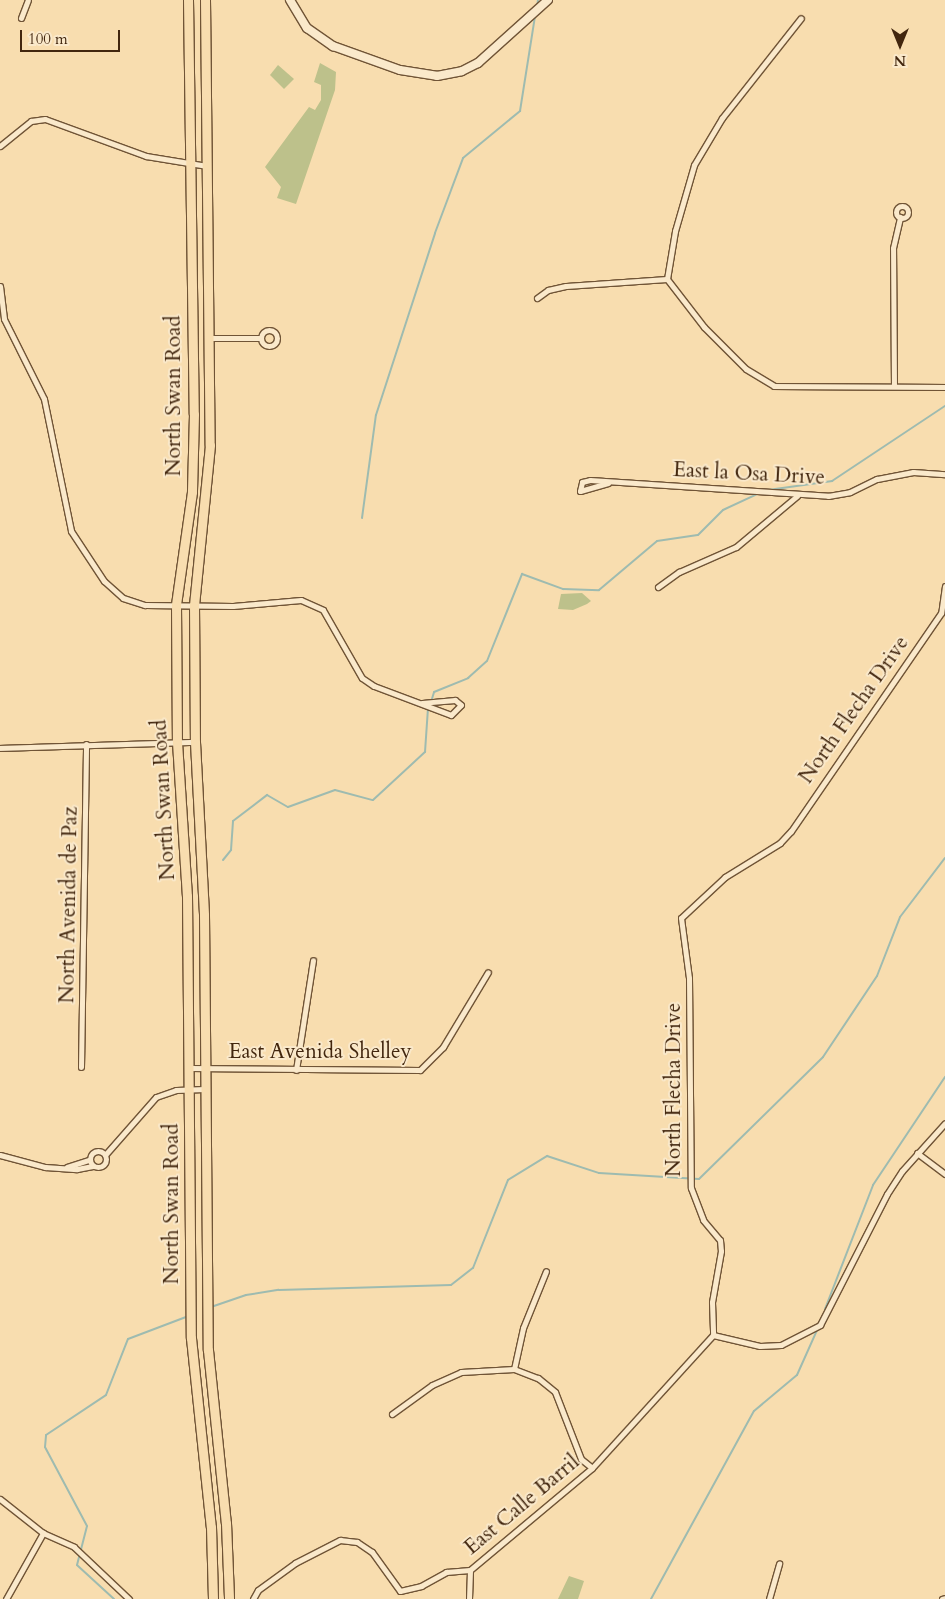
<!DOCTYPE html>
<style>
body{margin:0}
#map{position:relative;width:945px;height:1599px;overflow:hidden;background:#f8ddaf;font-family:Cardo,serif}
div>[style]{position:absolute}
.green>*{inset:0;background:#bdc18b}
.stream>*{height:2px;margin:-1px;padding:0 1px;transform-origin:1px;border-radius:1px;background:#9ebbb0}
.roads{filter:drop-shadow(1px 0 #705436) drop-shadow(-1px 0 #705436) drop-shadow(0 1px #705436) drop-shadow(0 -1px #705436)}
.street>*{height:5px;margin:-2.5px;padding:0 2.5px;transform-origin:2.5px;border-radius:2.5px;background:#fae9cb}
.street>.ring{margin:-2.5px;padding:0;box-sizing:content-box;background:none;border:5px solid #fae9cb;border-radius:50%}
.secondary>*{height:8px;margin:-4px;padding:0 4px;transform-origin:4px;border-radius:4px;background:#fae9cb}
.primary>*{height:9px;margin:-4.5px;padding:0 4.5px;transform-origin:4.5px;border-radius:4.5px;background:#f8ddaf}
span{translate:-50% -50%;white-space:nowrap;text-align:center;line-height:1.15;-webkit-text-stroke:4px #fae9cb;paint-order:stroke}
.street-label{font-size:21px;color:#42260e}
.north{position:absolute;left:875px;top:20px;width:50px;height:50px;-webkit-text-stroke:4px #fae9cb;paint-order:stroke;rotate:180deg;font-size:14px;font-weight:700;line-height:20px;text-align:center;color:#42260e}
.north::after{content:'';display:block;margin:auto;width:18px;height:22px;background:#42260e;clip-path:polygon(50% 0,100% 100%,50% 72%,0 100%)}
.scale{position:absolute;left:20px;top:30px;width:100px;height:22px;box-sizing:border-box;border:2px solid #42260e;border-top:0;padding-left:6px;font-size:15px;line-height:18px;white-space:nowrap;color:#42260e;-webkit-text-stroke:4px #fae9cb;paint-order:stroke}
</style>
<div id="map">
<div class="green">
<div style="clip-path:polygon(320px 63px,336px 72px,335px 90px,296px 204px,277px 198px,281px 187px,265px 167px,309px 107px,315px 110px,321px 100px,321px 85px,314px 82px)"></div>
<div style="clip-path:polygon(278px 65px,294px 79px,284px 89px,270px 75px)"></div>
<div style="clip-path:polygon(582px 593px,591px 601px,587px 604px,573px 610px,558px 609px,561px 594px)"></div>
<div style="clip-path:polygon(569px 1576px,584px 1581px,578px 1599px,558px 1599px)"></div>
</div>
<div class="stream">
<div style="left:537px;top:7px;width:7px;rotate:-82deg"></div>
<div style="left:768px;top:490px;width:65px;rotate:-8deg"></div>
<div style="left:832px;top:481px;width:136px;rotate:-33.6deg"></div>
<div style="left:362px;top:518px;width:104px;rotate:-82.3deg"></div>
<div style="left:376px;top:415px;width:191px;rotate:-72deg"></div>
<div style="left:435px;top:233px;width:80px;rotate:-69.5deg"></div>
<div style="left:463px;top:158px;width:74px;rotate:-39.5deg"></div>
<div style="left:520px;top:111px;width:96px;rotate:-81deg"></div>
<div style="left:431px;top:702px;width:10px;rotate:-73deg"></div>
<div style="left:434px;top:692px;width:37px;rotate:-22deg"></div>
<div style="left:468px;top:678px;width:25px;rotate:-42deg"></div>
<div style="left:487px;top:661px;width:94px;rotate:-68.1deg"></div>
<div style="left:522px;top:574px;width:44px;rotate:20.1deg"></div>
<div style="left:563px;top:589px;width:36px;rotate:2deg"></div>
<div style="left:599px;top:590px;width:76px;rotate:-40.2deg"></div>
<div style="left:657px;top:541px;width:41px;rotate:-8.3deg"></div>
<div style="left:698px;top:535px;width:35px;rotate:-45deg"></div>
<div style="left:723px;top:510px;width:40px;rotate:-25deg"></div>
<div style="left:223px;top:860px;width:13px;rotate:-51deg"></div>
<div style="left:231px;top:850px;width:29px;rotate:-86deg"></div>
<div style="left:233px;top:821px;width:43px;rotate:-37.4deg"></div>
<div style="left:267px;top:795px;width:24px;rotate:30deg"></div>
<div style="left:288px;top:807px;width:50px;rotate:-19.9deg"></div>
<div style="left:335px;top:790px;width:39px;rotate:15deg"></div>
<div style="left:373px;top:800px;width:71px;rotate:-42.7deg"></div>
<div style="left:425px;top:752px;width:44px;rotate:-86.1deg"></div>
<div style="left:211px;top:1307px;width:37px;rotate:-19deg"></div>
<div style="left:246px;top:1295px;width:33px;rotate:-9deg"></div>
<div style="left:279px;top:1290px;width:172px;rotate:-1.7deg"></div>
<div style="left:451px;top:1285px;width:28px;rotate:-38deg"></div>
<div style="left:473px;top:1268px;width:95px;rotate:-68.3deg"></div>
<div style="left:508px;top:1180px;width:46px;rotate:-31.6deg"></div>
<div style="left:547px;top:1156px;width:55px;rotate:18.1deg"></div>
<div style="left:599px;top:1173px;width:100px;rotate:3.4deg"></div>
<div style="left:699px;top:1179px;width:174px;rotate:-44.5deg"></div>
<div style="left:823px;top:1057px;width:97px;rotate:-56.3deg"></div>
<div style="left:877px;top:976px;width:63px;rotate:-68.7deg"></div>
<div style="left:900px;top:917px;width:74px;rotate:-52.7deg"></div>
<div style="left:825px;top:1309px;width:133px;rotate:-68.8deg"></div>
<div style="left:873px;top:1185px;width:130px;rotate:-56.3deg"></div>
<div style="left:114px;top:1599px;width:50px;rotate:-137.4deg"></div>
<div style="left:77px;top:1565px;width:40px;rotate:-75.6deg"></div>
<div style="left:87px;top:1526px;width:89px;rotate:-118deg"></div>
<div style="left:45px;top:1447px;width:12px;rotate:-85deg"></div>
<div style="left:46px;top:1435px;width:72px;rotate:-33.7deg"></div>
<div style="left:106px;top:1395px;width:60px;rotate:-68.6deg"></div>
<div style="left:128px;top:1339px;width:62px;rotate:-20.8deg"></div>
<div style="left:651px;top:1599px;width:214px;rotate:-61.3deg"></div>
<div style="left:754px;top:1411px;width:56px;rotate:-39.9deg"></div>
<div style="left:797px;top:1375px;width:51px;rotate:-65.9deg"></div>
</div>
<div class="roads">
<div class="street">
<div style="left:21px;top:18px;width:19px;rotate:-69deg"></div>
<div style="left:0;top:146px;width:40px;rotate:-39deg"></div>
<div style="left:31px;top:121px;width:14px;rotate:-8deg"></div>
<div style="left:45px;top:119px;width:108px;rotate:20.1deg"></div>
<div style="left:146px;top:156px;width:62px;rotate:9.3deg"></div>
<div class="ring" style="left:896px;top:206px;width:7px;height:7px"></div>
<div style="left:667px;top:279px;width:49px;rotate:-80.5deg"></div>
<div style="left:675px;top:231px;width:69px;rotate:-73.9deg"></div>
<div style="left:694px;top:165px;width:55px;rotate:-59.2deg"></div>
<div style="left:722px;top:118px;width:127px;rotate:-51.7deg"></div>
<div style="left:0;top:286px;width:33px;rotate:83deg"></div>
<div style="left:4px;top:319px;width:89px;rotate:63.4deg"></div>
<div style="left:44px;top:399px;width:135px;rotate:78.4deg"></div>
<div style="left:71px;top:531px;width:60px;rotate:56.6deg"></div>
<div style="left:104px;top:581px;width:25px;rotate:42deg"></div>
<div style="left:123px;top:598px;width:23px;rotate:18deg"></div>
<div style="left:145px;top:605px;width:88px;rotate:0.7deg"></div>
<div style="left:233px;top:606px;width:68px;rotate:-5deg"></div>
<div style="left:301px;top:600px;width:24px;rotate:24deg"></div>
<div style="left:323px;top:610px;width:78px;rotate:60.2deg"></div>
<div style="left:362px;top:678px;width:14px;rotate:34deg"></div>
<div style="left:374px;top:686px;width:82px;rotate:20.6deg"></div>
<div style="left:451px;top:715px;width:14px;rotate:-45deg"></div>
<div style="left:461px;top:705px;width:8px;rotate:-140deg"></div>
<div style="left:455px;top:700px;width:33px;rotate:175deg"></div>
<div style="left:537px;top:298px;width:14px;rotate:-36deg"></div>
<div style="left:548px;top:290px;width:18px;rotate:-13deg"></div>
<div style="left:566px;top:286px;width:101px;rotate:-4deg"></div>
<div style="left:667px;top:279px;width:61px;rotate:52.4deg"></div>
<div style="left:704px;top:327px;width:59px;rotate:45deg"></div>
<div style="left:746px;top:369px;width:33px;rotate:31deg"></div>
<div style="left:774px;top:386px;width:171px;rotate:0.3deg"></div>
<div class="ring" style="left:261px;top:330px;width:11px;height:11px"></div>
<div style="left:209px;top:338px;width:51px"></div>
<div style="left:894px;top:386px;width:138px;rotate:-90.4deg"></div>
<div style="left:893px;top:248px;width:32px;rotate:-77deg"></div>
<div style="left:608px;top:483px;width:29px;rotate:164deg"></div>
<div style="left:580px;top:491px;width:9px;rotate:-77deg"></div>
<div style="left:582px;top:482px;width:8px;rotate:-14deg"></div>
<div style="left:590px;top:480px;width:239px;rotate:3.8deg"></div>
<div style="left:828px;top:496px;width:22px;rotate:-10deg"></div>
<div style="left:850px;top:492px;width:30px;rotate:-26deg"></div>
<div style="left:877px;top:479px;width:37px;rotate:-11deg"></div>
<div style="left:913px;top:472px;width:32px;rotate:4deg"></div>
<div style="left:945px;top:586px;width:27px;rotate:98deg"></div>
<div style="left:941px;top:613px;width:265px;rotate:124.5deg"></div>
<div style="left:791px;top:831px;width:16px;rotate:133deg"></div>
<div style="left:780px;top:843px;width:65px;rotate:148.3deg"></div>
<div style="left:725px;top:877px;width:60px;rotate:137deg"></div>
<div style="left:681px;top:918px;width:61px;rotate:82.4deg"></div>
<div style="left:689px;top:978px;width:210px;rotate:89.5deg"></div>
<div style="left:691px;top:1188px;width:34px;rotate:69deg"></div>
<div style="left:703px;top:1220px;width:26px;rotate:50deg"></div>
<div style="left:720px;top:1240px;width:11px;rotate:85deg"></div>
<div style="left:721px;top:1251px;width:52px;rotate:100deg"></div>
<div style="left:712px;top:1302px;width:33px;rotate:88deg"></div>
<div style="left:713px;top:1335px;width:48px;rotate:13.2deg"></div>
<div style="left:760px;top:1346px;width:21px;rotate:-3deg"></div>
<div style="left:781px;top:1345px;width:44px;rotate:-27.1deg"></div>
<div style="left:820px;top:1325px;width:147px;rotate:-62.9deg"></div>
<div style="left:887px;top:1194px;width:27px;rotate:-57deg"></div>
<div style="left:902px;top:1171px;width:64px;rotate:-48.1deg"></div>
<div style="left:658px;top:587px;width:26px;rotate:-36deg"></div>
<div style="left:679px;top:572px;width:62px;rotate:-23.7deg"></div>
<div style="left:736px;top:547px;width:80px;rotate:-39.9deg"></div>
<div style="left:0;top:748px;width:195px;rotate:-1.8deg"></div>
<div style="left:81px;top:1067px;width:323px;rotate:-89.1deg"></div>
<div style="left:190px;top:1068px;width:230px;rotate:0.5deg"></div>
<div style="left:420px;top:1070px;width:33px;rotate:-45deg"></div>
<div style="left:443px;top:1047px;width:87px;rotate:-59deg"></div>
<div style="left:296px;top:1070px;width:111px;rotate:-81.2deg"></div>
<div class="ring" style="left:90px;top:1151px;width:11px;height:11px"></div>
<div style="left:917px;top:1153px;width:35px;rotate:37deg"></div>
<div style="left:0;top:1155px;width:47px;rotate:14.9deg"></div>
<div style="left:45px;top:1167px;width:32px;rotate:4deg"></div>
<div style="left:77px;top:1169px;width:16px;rotate:-11deg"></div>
<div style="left:105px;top:1155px;width:77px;rotate:-48.7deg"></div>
<div style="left:156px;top:1097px;width:21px;rotate:-19deg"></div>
<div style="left:176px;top:1090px;width:29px;rotate:-2deg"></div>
<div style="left:67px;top:1167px;width:23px;rotate:-18deg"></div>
<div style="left:514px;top:1369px;width:42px;rotate:-77.6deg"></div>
<div style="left:523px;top:1328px;width:61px;rotate:-68deg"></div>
<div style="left:392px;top:1414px;width:49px;rotate:-35.9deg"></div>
<div style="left:432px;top:1385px;width:32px;rotate:-24deg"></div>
<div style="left:461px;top:1372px;width:53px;rotate:-3.2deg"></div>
<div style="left:514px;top:1369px;width:26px;rotate:21deg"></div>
<div style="left:538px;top:1378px;width:22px;rotate:39deg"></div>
<div style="left:555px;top:1392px;width:72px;rotate:68.8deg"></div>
<div style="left:581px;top:1459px;width:14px;rotate:39deg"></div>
<div style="left:0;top:1499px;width:55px;rotate:38.3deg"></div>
<div style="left:43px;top:1533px;width:34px;rotate:24deg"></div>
<div style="left:74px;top:1547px;width:76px;rotate:43.4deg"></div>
<div style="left:6px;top:1599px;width:76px;rotate:-60.7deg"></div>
<div style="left:253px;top:1599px;width:10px;rotate:-61deg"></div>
<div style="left:258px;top:1590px;width:46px;rotate:-36.1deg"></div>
<div style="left:295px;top:1563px;width:51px;rotate:-27.1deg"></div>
<div style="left:340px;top:1540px;width:17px;rotate:7deg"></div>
<div style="left:357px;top:1542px;width:18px;rotate:34deg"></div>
<div style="left:372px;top:1552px;width:48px;rotate:54.3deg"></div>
<div style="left:400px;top:1591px;width:22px;rotate:-13deg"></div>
<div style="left:421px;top:1586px;width:29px;rotate:-29deg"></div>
<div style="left:446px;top:1572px;width:24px;rotate:-5deg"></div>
<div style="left:470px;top:1570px;width:159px;rotate:-39.9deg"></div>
<div style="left:592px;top:1468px;width:180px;rotate:-47.7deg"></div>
<div style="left:469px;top:1599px;width:29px;rotate:-88deg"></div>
<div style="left:769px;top:1599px;width:37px;rotate:-74deg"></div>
<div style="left:942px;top:1599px;width:3px;rotate:-18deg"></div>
</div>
<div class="secondary">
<div style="left:290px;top:0;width:33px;rotate:59deg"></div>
<div style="left:307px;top:28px;width:32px;rotate:35deg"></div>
<div style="left:333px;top:46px;width:71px;rotate:19.7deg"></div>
<div style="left:400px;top:70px;width:37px;rotate:9deg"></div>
<div style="left:437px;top:76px;width:25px;rotate:-11deg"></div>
<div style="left:462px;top:71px;width:18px;rotate:-27deg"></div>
<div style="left:478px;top:63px;width:94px;rotate:-42deg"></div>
</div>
<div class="primary">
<div style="left:188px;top:0;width:414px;rotate:89.2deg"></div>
<div style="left:194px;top:414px;width:78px;rotate:91.5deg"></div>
<div style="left:192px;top:492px;width:114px;rotate:98.1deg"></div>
<div style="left:176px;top:605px;width:137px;rotate:89.6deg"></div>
<div style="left:177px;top:742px;width:154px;rotate:86.3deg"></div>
<div style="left:187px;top:896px;width:442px;rotate:89.5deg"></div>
<div style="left:191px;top:1338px;width:190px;rotate:84deg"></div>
<div style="left:211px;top:1527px;width:72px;rotate:88.4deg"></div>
<div style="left:205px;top:0;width:445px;rotate:89.4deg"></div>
<div style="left:210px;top:445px;width:161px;rotate:95.7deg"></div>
<div style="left:194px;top:605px;width:137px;rotate:89.6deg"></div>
<div style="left:195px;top:742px;width:173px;rotate:87deg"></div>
<div style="left:204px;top:915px;width:435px;rotate:89.5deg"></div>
<div style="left:208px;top:1350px;width:174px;rotate:84.1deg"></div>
<div style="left:226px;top:1523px;width:76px;rotate:87.7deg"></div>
</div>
</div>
<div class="street-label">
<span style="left:174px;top:396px;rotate:-90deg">North Swan Road</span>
<span style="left:749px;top:474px;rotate:3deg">East la Osa Drive</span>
<span style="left:854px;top:710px;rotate:-55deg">North Flecha Drive</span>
<span style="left:164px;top:800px;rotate:-93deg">North Swan Road</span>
<span style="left:69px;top:905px;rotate:-89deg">North Avenida de Paz</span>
<span style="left:320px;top:1052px">East Avenida Shelley</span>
<span style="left:674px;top:1090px;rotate:-90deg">North Flecha Drive</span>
<span style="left:172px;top:1204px;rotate:-90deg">North Swan Road</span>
<span style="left:522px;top:1505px;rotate:-40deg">East Calle Barril</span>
</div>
<div class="north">N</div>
<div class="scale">100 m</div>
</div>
